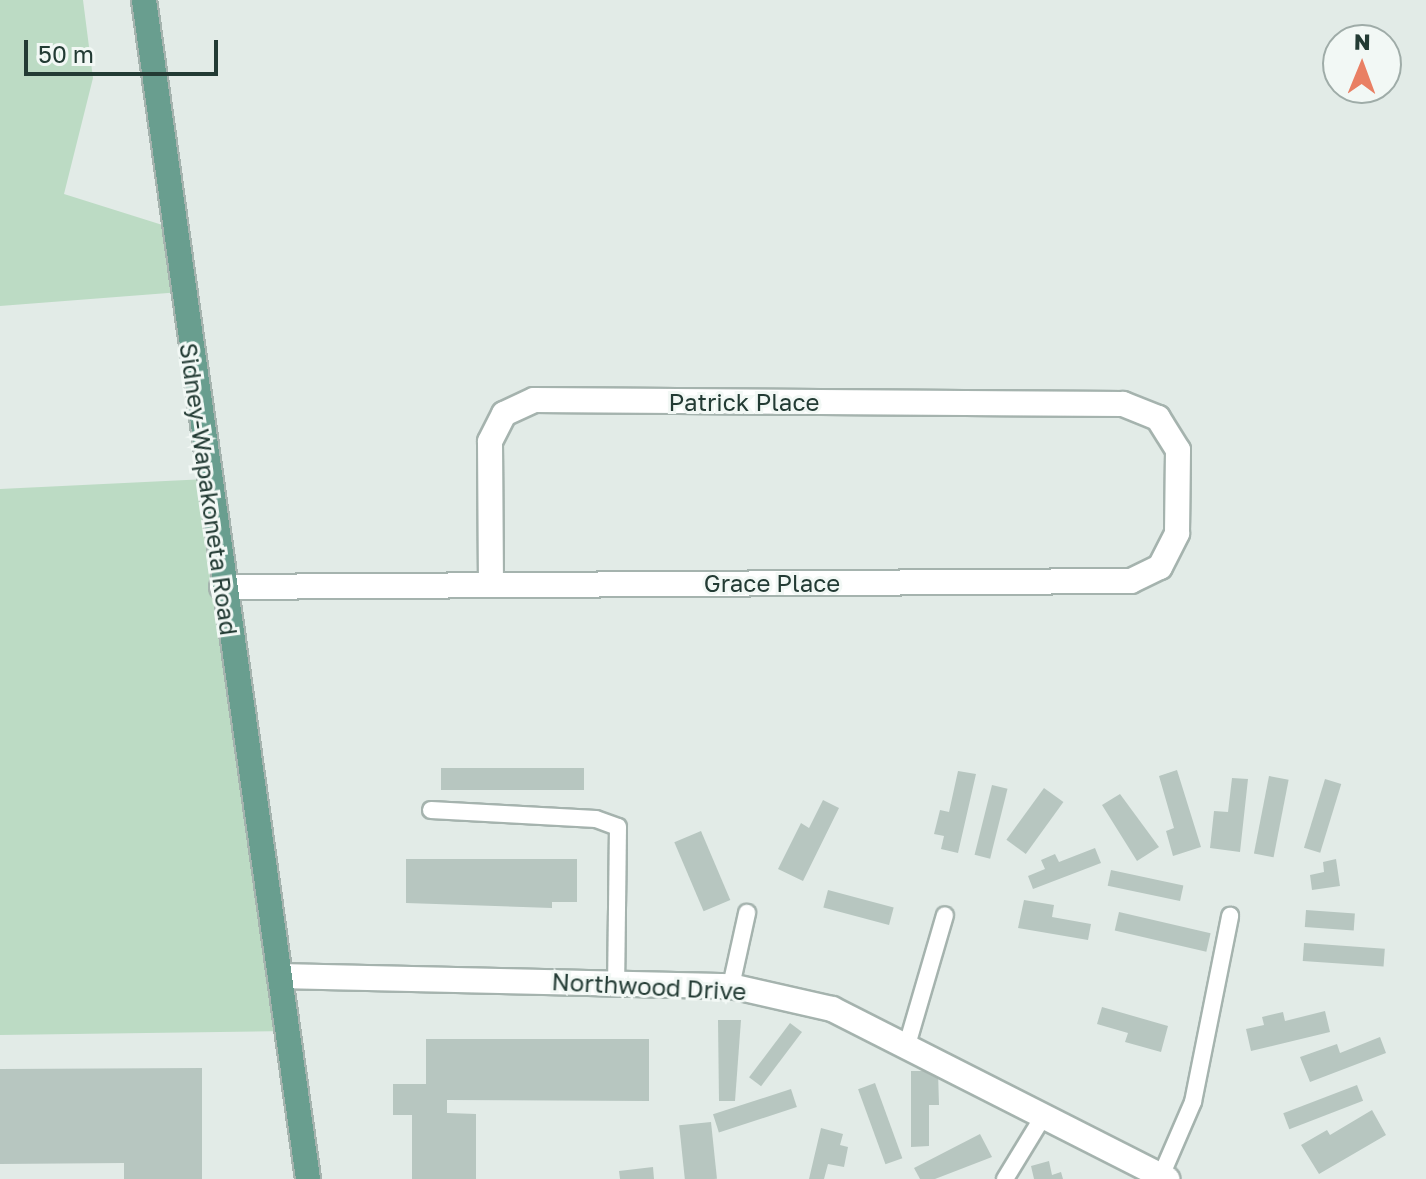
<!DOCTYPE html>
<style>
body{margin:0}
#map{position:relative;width:1426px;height:1179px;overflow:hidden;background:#e2ebe7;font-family:"Golos Text",sans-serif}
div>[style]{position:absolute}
.green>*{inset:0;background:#bcdbc4}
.building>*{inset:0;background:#b7c6c0;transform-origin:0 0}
.roads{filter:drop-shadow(2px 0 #a5b3ae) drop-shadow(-2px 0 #a5b3ae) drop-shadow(0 2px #a5b3ae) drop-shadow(0 -2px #a5b3ae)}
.lane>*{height:16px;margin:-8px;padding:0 8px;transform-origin:8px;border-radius:8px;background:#fff}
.street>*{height:24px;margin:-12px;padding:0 12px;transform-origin:12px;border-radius:12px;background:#fff}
.primary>*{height:24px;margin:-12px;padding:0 12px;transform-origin:12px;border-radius:12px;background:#699e8f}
span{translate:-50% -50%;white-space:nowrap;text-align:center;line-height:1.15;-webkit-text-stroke:6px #f2f8f5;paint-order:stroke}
.street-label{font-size:24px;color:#233b34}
.north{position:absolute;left:1322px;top:24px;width:80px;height:80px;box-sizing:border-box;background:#f2f8f5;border:2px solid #9faca8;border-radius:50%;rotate:1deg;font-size:22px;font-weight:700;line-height:32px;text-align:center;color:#233b34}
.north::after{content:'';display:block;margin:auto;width:28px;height:36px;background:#e97f63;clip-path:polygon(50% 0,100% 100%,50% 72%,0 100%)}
.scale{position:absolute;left:24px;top:40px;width:194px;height:36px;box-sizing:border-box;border:4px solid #233b34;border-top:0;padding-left:10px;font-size:24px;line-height:28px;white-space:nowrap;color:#233b34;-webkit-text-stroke:6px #f2f8f5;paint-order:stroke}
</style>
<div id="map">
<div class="green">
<div style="clip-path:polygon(0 0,83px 0,93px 78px,64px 194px,172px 228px,181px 292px,0 306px)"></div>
<div style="clip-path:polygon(207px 479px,287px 1031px,0 1035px,0 489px)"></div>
</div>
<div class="building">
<div style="left:441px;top:768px;width:143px;height:22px"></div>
<div style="clip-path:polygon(1177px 770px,1201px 847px,1173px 856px,1166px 831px,1174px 828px,1159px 776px)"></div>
<div style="clip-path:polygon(958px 771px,976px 774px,958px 853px,941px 849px,944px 836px,934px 834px,940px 810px,949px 812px)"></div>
<div style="left:1269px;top:776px;width:20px;height:79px;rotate:11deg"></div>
<div style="clip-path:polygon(1232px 778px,1248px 779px,1240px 852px,1210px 848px,1214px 811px,1228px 812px)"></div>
<div style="left:1325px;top:779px;width:17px;height:72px;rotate:17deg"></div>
<div style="left:992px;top:785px;width:16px;height:72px;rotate:14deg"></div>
<div style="left:1044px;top:788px;width:24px;height:64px;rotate:36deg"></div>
<div style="clip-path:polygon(1120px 794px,1159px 847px,1137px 861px,1102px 805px)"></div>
<div style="clip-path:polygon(823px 800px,839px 808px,803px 881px,778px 869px,801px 823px,809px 828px)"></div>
<div style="left:701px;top:831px;width:75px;height:29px;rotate:67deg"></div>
<div style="clip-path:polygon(1095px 848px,1101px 863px,1033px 889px,1028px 876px,1045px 869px,1041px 860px,1055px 854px,1059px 862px)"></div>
<div style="clip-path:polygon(406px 859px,577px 859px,577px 902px,552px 902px,552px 908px,406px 903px)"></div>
<div style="clip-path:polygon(1336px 859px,1340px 886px,1312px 890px,1310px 875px,1324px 872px,1323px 862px)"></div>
<div style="left:1111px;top:870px;width:74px;height:16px;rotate:12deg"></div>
<div style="left:828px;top:890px;width:68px;height:18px;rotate:15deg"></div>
<div style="clip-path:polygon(1024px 900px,1054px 905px,1052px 917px,1091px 924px,1088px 940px,1018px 928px)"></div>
<div style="left:1306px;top:910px;width:49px;height:17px;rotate:4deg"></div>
<div style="left:1119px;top:912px;width:94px;height:19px;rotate:13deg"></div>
<div style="left:1304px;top:943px;width:81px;height:18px;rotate:4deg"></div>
<div style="clip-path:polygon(1102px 1007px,1168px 1026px,1161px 1052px,1125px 1042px,1128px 1033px,1097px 1024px)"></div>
<div style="clip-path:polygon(1325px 1011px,1330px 1032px,1251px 1051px,1246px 1029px,1264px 1025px,1262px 1017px,1283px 1012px,1285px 1021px)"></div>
<div style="clip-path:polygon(718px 1020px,741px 1020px,735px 1101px,719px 1101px)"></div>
<div style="left:790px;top:1023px;width:15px;height:68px;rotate:37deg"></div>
<div style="clip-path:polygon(1380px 1037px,1386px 1053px,1310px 1082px,1300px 1057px,1337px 1044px,1340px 1053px)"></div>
<div style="clip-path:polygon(426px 1039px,649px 1039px,649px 1101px,447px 1100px,447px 1113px,476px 1114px,476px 1179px,412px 1179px,412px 1115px,393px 1115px,393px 1084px,426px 1084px)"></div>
<div style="clip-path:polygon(202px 1068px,202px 1179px,124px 1179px,124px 1163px,0 1164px,0 1069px)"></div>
<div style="clip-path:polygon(911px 1071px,938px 1071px,939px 1105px,929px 1105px,929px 1146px,911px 1147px)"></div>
<div style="left:875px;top:1083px;width:80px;height:18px;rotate:70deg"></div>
<div style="left:1357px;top:1085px;width:17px;height:79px;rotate:69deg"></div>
<div style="left:791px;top:1089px;width:19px;height:82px;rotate:72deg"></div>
<div style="clip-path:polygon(1372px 1110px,1386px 1135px,1319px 1174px,1301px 1145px,1327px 1130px,1330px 1135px)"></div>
<div style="left:711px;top:1122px;width:57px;height:32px;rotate:84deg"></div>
<div style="clip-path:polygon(821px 1128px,843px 1134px,840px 1145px,848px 1147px,844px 1167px,828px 1164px,824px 1179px,809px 1179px)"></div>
<div style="clip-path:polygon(980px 1134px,992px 1157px,935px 1179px,920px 1179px,914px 1168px)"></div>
<div style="clip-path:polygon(1049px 1161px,1052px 1175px,1061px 1172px,1063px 1179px,1034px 1179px,1031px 1166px)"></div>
<div style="clip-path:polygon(653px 1167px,654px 1179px,620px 1179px,619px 1171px)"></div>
</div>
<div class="roads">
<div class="lane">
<div style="left:431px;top:810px;width:165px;rotate:3.1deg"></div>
<div style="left:596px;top:819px;width:23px;rotate:20deg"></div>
<div style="left:618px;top:827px;width:153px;rotate:90.7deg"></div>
<div style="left:731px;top:986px;width:75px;rotate:-77.6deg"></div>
<div style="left:907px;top:1045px;width:135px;rotate:-73.7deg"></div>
<div style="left:1161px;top:1176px;width:81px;rotate:-66.6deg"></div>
<div style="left:1193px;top:1102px;width:190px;rotate:-78.7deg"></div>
<div style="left:1005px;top:1179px;width:75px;rotate:-58.6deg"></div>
</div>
<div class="street">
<div style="left:222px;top:587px;width:909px;rotate:-0.38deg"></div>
<div style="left:1131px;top:581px;width:32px;rotate:-26deg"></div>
<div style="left:1160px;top:567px;width:38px;rotate:-63deg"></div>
<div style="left:1177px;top:533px;width:83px;rotate:-89.3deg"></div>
<div style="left:1178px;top:450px;width:38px;rotate:-122deg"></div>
<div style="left:1158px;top:418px;width:38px;rotate:-158deg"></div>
<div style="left:1123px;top:404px;width:589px;rotate:-179.61deg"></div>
<div style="left:534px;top:400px;width:33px;rotate:155deg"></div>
<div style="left:504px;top:414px;width:31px;rotate:117deg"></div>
<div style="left:490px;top:442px;width:142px;rotate:89.6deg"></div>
<div style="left:280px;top:976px;width:451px;rotate:1.3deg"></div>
<div style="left:731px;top:986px;width:104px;rotate:12.8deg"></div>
<div style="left:832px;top:1009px;width:376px;rotate:26.9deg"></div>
</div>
<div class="primary">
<div style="left:144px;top:0;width:1190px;rotate:82.08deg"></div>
</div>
</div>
<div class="street-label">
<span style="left:744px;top:402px">Patrick Place</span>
<span style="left:209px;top:489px;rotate:82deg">Sidney-Wapakoneta Road</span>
<span style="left:772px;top:583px">Grace Place</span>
<span style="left:649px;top:986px;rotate:3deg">Northwood Drive</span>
</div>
<div class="north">N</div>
<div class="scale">50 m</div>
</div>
